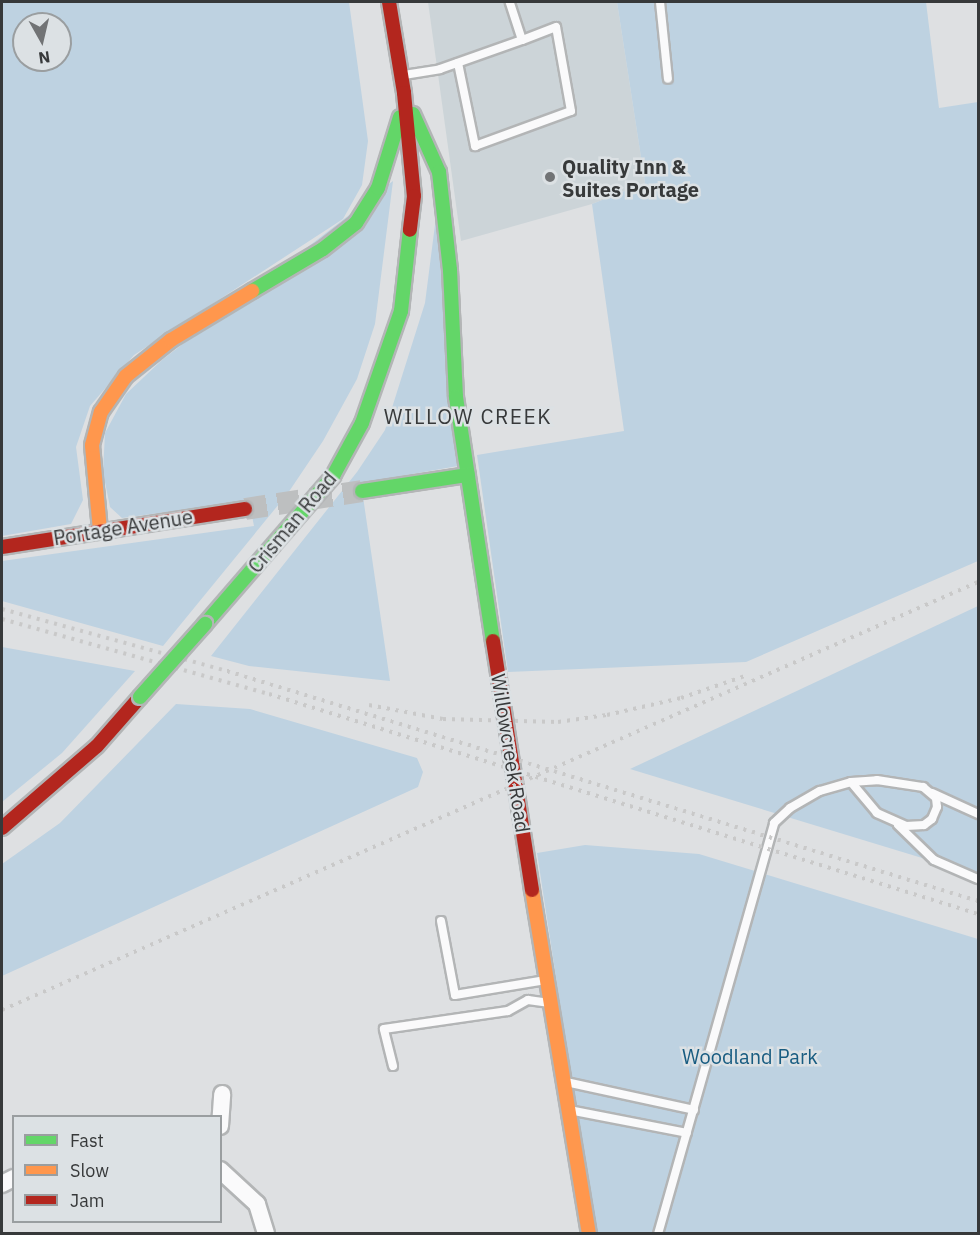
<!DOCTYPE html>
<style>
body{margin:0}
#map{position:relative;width:980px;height:1235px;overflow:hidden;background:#dee0e2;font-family:"IBM Plex Sans",sans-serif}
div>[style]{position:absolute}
.built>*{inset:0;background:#ccd4d8}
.green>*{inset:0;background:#bed2e1}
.secondary-tunnel>*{height:22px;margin-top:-11px;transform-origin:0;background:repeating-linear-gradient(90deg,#bdbfc0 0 22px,transparent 0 33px)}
.roads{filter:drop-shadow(2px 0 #b3b5b6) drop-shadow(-2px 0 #b3b5b6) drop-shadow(0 2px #b3b5b6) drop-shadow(0 -2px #b3b5b6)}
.lane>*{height:8px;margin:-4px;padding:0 4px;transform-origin:4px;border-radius:4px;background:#fafafb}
.street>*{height:16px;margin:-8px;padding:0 8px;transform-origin:8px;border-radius:8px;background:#fafafb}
.fast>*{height:14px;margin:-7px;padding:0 7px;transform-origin:7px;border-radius:7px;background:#63d668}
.slow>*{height:14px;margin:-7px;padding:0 7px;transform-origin:7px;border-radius:7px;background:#ff974d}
.jam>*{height:14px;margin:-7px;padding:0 7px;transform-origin:7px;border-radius:7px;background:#b3261e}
.rail>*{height:4px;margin-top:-2px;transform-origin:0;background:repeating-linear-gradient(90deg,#c9c9c9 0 3px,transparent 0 9px)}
.bridges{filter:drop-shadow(2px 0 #b3b5b6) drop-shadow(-2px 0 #b3b5b6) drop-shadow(0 2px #b3b5b6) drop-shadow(0 -2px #b3b5b6)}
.fast-bridge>*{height:14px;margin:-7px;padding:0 7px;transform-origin:7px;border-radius:7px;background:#63d668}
.dots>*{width:16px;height:16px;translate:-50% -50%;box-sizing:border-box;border:3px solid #dce1e4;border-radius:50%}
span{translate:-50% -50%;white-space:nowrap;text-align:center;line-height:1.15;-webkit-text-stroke:5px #dce1e4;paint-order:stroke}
.poi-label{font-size:20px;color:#37393a;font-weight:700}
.left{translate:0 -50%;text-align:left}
.street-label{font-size:20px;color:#37393a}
.park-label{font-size:20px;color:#185c81}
.neighbourhood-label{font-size:21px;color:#37393a;letter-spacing:1.5px}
.frame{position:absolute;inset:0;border:3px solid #37393a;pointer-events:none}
.legend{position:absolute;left:12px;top:1115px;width:210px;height:108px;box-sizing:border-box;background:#dce1e4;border:2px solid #9a9ea0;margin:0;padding:8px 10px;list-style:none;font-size:18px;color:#37393a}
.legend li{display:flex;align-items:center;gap:12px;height:30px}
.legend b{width:30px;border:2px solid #9a9ea0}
.north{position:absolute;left:12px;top:12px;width:60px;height:60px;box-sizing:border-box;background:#dce1e4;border:2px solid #9a9ea0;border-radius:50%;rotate:172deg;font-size:16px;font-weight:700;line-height:24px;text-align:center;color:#37393a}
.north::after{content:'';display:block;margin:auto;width:21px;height:27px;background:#717375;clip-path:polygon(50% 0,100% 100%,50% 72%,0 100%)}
</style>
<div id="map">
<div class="built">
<div style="clip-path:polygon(428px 2px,617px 2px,645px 183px,592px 204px,461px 241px)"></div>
</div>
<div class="green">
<div style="clip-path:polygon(evenodd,2px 2px,349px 2px,368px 141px,362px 185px,343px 219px,134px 355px,90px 406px,76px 447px,83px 500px,71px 524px,2px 536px,2px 2px,24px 24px,60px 24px,60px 60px,24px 60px,24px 24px)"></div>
<div style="clip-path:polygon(617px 2px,926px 2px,939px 108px,978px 102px,978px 561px,746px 662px,508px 672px,477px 455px,624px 431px,592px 204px,645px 183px)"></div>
<div style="clip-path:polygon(393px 181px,375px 324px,357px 379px,323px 441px,288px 493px,163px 646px,2px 601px,2px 561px,254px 526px,249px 501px,122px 518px,110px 507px,103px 472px,105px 433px,126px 394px,162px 360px)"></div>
<div style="clip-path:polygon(436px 217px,458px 466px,361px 483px,390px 681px,249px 666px,211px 656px,357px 472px,385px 430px,425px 303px)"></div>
<div style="clip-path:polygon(978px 606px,978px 875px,630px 769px)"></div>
<div style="clip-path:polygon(2px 647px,135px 671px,62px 753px,2px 802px)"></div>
<div style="clip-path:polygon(176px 704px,250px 709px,417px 758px,423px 772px,418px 787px,2px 976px,2px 864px,60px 823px)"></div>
<div style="clip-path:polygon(585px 845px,699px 854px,978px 939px,978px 1233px,595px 1233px,537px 853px)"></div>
</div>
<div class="secondary-tunnel">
<div style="left:245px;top:509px;width:118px;rotate:-8.7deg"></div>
</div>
<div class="roads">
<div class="lane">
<div style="left:660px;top:2px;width:77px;rotate:84.1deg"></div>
<div style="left:458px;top:63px;width:85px;rotate:78.4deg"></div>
<div style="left:475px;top:146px;width:102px;rotate:-20deg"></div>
<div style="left:571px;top:111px;width:85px;rotate:-100.1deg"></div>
<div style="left:556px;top:27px;width:36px;rotate:159deg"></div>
<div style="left:404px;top:75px;width:36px;rotate:-9deg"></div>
<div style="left:440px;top:69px;width:87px;rotate:-19.5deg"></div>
<div style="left:522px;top:40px;width:40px;rotate:-108deg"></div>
<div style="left:932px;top:793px;width:51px;rotate:24.5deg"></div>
<div style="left:898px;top:825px;width:50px;rotate:44.2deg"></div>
<div style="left:934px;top:860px;width:48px;rotate:23.4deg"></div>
<div style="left:441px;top:921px;width:75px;rotate:79.3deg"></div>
<div style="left:455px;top:995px;width:92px;rotate:-9.4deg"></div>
<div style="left:393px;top:1066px;width:38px;rotate:-104deg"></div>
<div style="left:384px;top:1029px;width:125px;rotate:-8.3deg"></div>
<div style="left:508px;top:1011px;width:23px;rotate:-29deg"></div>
<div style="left:528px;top:1000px;width:22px;rotate:8deg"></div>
<div style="left:566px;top:1082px;width:131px;rotate:12.3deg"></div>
<div style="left:569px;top:1110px;width:120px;rotate:11deg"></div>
<div style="left:658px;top:1234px;width:427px;rotate:-74.2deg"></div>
<div style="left:774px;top:823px;width:22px;rotate:-43deg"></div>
<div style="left:790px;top:808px;width:34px;rotate:-30deg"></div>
<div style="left:820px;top:791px;width:32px;rotate:-16deg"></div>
<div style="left:851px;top:782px;width:26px;rotate:-4deg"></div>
<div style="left:877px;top:780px;width:47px;rotate:8.7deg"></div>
<div style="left:923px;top:787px;width:17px;rotate:40deg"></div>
<div style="left:936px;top:798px;width:9px;rotate:84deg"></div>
<div style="left:937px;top:807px;width:13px;rotate:113deg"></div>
<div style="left:932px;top:819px;width:10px;rotate:143deg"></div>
<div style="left:924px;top:825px;width:18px;rotate:177deg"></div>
<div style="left:906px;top:826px;width:32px;rotate:-156deg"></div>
<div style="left:877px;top:813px;width:40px;rotate:-130deg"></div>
</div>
<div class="street">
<div style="left:220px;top:1126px;width:32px;rotate:-86deg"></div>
<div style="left:220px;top:1170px;width:50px;rotate:42.6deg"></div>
<div style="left:257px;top:1204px;width:31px;rotate:73deg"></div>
<div style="left:2px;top:1184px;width:13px;rotate:-27deg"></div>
</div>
<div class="fast">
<div style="left:413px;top:114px;width:64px;rotate:65.9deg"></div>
<div style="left:439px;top:172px;width:99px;rotate:83.6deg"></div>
<div style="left:450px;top:270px;width:127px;rotate:87.3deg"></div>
<div style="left:456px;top:397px;width:247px;rotate:81.4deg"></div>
<div style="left:252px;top:291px;width:82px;rotate:-30.6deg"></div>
<div style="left:323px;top:249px;width:42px;rotate:-38.2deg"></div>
<div style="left:356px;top:223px;width:41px;rotate:-57.8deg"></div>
<div style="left:378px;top:188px;width:74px;rotate:-72.8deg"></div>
<div style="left:362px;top:491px;width:107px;rotate:-8.6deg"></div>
<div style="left:205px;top:624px;width:196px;rotate:-49.1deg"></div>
<div style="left:333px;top:476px;width:60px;rotate:-61.3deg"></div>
<div style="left:362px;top:423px;width:119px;rotate:-70.8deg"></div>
<div style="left:401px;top:311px;width:81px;rotate:-83.7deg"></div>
</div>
<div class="slow">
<div style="left:100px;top:530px;width:85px;rotate:-95.4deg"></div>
<div style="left:92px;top:445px;width:34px;rotate:-75deg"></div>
<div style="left:101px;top:412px;width:44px;rotate:-55.2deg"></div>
<div style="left:126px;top:376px;width:58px;rotate:-38.7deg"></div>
<div style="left:171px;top:340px;width:95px;rotate:-31.2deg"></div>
<div style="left:532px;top:890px;width:349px;rotate:80.6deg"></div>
</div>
<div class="jam">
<div style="left:389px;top:2px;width:92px;rotate:80.6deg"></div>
<div style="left:404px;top:93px;width:103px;rotate:84.5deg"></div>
<div style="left:414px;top:196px;width:34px;rotate:97deg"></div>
<div style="left:2px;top:547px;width:246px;rotate:-8.9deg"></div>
<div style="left:493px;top:641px;width:252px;rotate:81.1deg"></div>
<div style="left:2px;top:828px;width:125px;rotate:-40.8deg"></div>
<div style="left:97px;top:746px;width:65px;rotate:-48.7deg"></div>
</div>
</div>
<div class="rail">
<div style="left:2px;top:609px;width:233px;rotate:15.4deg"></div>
<div style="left:227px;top:671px;width:785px;rotate:17.03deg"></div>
<div style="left:2px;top:619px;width:277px;rotate:15.7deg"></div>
<div style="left:269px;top:694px;width:742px;rotate:17.24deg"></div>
<div style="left:369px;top:705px;width:75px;rotate:10.7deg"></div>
<div style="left:443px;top:719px;width:115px;rotate:1.5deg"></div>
<div style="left:558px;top:722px;width:49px;rotate:-8.1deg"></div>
<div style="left:607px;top:715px;width:76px;rotate:-12.9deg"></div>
<div style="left:681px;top:698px;width:68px;rotate:-19deg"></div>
<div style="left:2px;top:1010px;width:1066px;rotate:-23.68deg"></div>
</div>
<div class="bridges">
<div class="fast-bridge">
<div style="left:140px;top:697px;width:98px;rotate:-48.3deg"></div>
</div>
</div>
<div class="dots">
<div style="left:550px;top:177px;background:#717375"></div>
</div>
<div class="poi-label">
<span class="left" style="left:562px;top:178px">Quality Inn &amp;<br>Suites Portage</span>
</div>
<div class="street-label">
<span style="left:292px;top:522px;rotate:-50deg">Crisman Road</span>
<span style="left:123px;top:527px;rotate:-9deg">Portage Avenue</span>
<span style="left:511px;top:753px;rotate:81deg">Willowcreek Road</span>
</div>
<div class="park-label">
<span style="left:750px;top:1056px">Woodland Park</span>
</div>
<div class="neighbourhood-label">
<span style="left:468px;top:416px">WILLOW CREEK</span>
</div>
<div class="frame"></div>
<ul class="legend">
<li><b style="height:8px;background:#63d668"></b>Fast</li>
<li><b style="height:8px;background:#ff974d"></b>Slow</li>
<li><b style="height:8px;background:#b3261e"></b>Jam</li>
</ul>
<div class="north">N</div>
</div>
